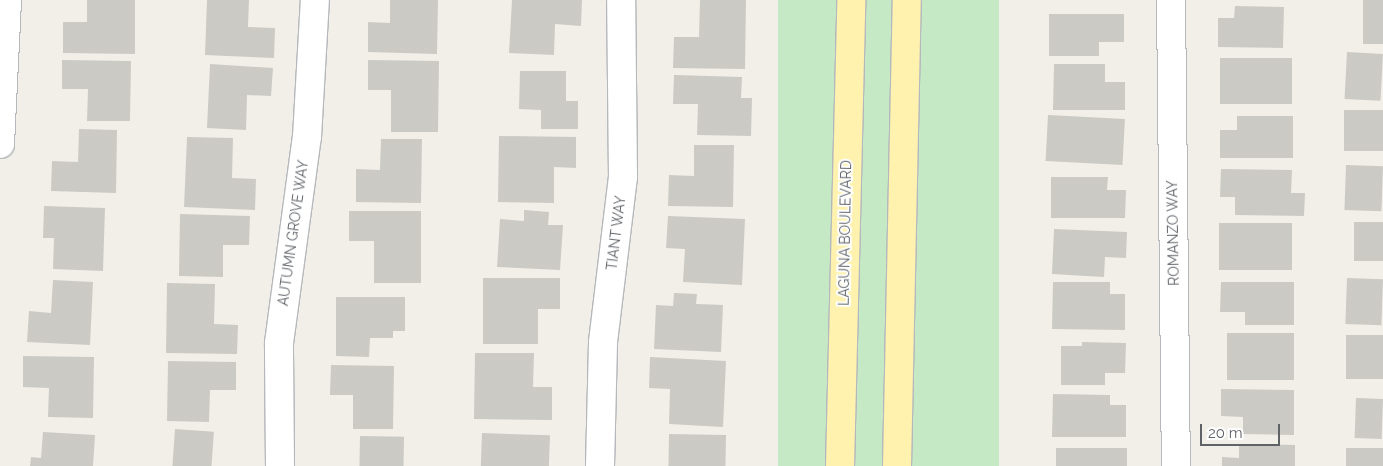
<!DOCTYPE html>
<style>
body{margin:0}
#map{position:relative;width:1383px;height:466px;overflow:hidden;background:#f1efe8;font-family:Raleway,sans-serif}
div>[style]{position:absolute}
.green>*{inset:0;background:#c5e8c5;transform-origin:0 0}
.building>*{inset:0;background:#cccac5;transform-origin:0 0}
.roads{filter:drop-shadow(1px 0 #b5b8bc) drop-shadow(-1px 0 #b5b8bc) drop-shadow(0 1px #b5b8bc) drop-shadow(0 -1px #b5b8bc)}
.minor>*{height:28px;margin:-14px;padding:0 14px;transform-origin:14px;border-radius:14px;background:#fff}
.major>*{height:28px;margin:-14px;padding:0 14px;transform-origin:14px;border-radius:14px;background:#fff2af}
span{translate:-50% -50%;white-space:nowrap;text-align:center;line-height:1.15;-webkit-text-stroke:4px #fff;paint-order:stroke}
.street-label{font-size:14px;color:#5f6368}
.scale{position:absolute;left:1200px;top:424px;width:80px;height:22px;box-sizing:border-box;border:2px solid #5f6368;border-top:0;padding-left:6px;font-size:15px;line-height:18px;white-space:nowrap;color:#5f6368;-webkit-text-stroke:4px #fff;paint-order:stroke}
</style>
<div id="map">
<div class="green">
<div style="left:778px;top:0;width:221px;height:466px"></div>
</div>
<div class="building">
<div style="clip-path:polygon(87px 0,135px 0,135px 54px,63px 53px,63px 22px,87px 22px)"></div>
<div style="clip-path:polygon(207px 0,249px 0,248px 27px,275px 28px,274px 58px,205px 55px)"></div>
<div style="clip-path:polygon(390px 0,438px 0,437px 54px,368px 52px,368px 22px,390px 23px)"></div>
<div style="clip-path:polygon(512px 0,582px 0,581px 26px,555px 24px,554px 55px,509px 53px)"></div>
<div style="clip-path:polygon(700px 0,746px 0,745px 69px,673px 68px,674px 37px,699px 37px)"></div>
<div style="left:1363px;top:0;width:20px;height:44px"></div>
<div style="clip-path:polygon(1235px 6px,1284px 7px,1283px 48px,1218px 47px,1218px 18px,1234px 18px)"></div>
<div style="clip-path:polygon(1049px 14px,1124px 14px,1124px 42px,1099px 42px,1099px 56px,1049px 56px)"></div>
<div style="left:1347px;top:52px;width:36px;height:47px;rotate:3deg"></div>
<div style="left:1220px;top:58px;width:72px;height:46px"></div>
<div style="clip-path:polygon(62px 60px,131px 61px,130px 121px,87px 121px,88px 89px,62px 89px)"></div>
<div style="clip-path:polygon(368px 60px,439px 61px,438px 132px,391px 132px,391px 90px,368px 90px)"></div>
<div style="clip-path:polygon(210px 64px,273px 68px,271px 96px,247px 95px,246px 130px,207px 128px)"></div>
<div style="clip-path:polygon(1054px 64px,1105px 64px,1105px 82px,1125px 82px,1125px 110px,1053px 110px)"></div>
<div style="clip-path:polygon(520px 71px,566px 71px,566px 101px,578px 101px,578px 129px,541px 129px,541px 110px,519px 109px)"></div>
<div style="clip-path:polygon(674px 75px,742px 77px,741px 98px,752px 98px,751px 136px,697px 135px,698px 104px,673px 104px)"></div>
<div style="left:1344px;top:110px;width:39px;height:41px"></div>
<div style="left:1048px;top:115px;width:77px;height:46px;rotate:3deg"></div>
<div style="clip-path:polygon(1237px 116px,1293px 116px,1293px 158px,1220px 158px,1220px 130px,1237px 130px)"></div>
<div style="clip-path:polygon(79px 129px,117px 130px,116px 193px,51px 191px,52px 161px,78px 162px)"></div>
<div style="clip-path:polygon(499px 136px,576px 137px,576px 168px,554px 167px,554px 203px,498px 202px)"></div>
<div style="clip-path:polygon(187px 137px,233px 138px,232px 178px,256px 179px,255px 210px,184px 207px)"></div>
<div style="clip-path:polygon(381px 139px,422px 139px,421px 203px,356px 202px,356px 169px,380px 170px)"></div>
<div style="clip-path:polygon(694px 145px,734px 145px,733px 207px,668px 206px,669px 175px,694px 176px)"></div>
<div style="left:1346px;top:165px;width:37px;height:45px;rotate:2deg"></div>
<div style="clip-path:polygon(1221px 169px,1292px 170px,1291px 193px,1305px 193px,1304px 216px,1235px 215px,1235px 197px,1220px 197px)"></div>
<div style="clip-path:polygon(1051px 177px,1108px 177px,1107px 190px,1126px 190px,1125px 218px,1051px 218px)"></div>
<div style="clip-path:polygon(44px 206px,105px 208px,103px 271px,53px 269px,54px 238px,43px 238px)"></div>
<div style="clip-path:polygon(524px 210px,549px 212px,548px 225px,563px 225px,560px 270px,497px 267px,500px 219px,524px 221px)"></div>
<div style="clip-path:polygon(349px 211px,421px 211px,421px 283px,374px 283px,374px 241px,349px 241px)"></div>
<div style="clip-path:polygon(180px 214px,250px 216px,249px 245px,223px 245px,223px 277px,179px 276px)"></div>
<div style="clip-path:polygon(668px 216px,745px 219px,742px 285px,683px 282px,685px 249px,666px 248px)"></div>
<div style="left:1354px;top:222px;width:29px;height:39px"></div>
<div style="left:1219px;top:223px;width:73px;height:47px"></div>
<div style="clip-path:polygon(1054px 229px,1127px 232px,1126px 258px,1105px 257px,1104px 277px,1052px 274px)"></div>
<div style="clip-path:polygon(483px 278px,560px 278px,560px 309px,538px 309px,538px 344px,483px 344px)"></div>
<div style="left:1347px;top:278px;width:36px;height:46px;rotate:2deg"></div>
<div style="clip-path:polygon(53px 280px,93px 282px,90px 345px,27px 342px,29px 311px,51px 313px)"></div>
<div style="clip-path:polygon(1053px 282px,1110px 282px,1110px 294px,1125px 294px,1125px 330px,1052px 329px)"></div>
<div style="clip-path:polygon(1221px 282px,1294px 282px,1294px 325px,1245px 325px,1245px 312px,1220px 312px)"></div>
<div style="clip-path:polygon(167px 283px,215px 284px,214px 324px,238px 325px,237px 354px,166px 353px)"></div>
<div style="clip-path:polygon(674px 293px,697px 294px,696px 304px,723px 305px,721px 352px,654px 349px,656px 305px,673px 306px)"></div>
<div style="clip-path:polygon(336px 297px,405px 297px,405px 331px,393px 331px,393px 338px,370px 338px,369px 357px,336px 356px)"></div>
<div style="left:1227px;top:333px;width:67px;height:47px"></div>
<div style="left:1346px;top:335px;width:37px;height:44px"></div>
<div style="clip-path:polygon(1082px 342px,1126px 343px,1125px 373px,1105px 373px,1105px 385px,1061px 385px,1061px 346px,1082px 346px)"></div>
<div style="clip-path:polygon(475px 353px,534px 353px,533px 387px,552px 387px,552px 420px,474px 419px)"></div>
<div style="clip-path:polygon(23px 356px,94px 357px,93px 418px,48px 417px,49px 388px,23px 387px)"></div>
<div style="clip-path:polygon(650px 357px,726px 361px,723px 427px,669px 424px,670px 389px,649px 388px)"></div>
<div style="clip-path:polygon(168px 361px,236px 362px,236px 390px,210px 390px,209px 422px,167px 421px)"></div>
<div style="clip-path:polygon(331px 365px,394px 366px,393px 429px,353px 429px,353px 395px,330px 395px)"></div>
<div style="clip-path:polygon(1221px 389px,1294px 390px,1294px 435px,1243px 434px,1243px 417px,1221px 416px)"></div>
<div style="clip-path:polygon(1053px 394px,1110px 395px,1110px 405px,1126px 405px,1126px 437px,1052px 437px)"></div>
<div style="left:1356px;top:398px;width:27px;height:40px;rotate:2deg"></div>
<div style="left:175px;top:429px;width:39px;height:37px;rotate:4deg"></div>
<div style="clip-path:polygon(43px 432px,95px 435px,93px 466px,30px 466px,31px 457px,41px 458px)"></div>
<div style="left:482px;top:433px;width:68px;height:33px;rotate:2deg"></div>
<div style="left:669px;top:434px;width:57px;height:32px;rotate:1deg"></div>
<div style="left:360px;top:436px;width:44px;height:30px;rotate:1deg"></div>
<div style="clip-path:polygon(1239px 444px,1295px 445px,1295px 466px,1222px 466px,1222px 457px,1239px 458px)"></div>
<div style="left:1056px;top:448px;width:71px;height:18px"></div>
<div style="left:1346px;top:448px;width:37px;height:18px"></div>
</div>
<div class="roads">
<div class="minor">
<div style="left:1171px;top:0;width:466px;rotate:89.4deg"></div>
<div style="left:0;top:144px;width:144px;rotate:-87.2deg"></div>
<div style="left:280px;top:466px;width:123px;rotate:-90.5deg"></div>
<div style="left:279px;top:343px;width:208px;rotate:-82.3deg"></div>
<div style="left:307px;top:137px;width:137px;rotate:-86.7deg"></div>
<div style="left:600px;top:466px;width:124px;rotate:-88.6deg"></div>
<div style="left:603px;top:342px;width:166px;rotate:-83.1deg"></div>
<div style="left:623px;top:177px;width:177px;rotate:-90.6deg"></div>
</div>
<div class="major">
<div style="left:840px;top:466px;width:466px;rotate:-88.6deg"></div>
<div style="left:897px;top:466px;width:466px;rotate:-88.8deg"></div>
</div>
</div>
<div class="street-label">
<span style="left:293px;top:233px;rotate:-82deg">AUTUMN GROVE WAY</span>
<span style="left:616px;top:233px;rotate:-83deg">TIANT WAY</span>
<span style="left:845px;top:233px;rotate:-89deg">LAGUNA BOULEVARD</span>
<span style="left:1173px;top:233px;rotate:-91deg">ROMANZO WAY</span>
</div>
<div class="scale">20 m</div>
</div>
